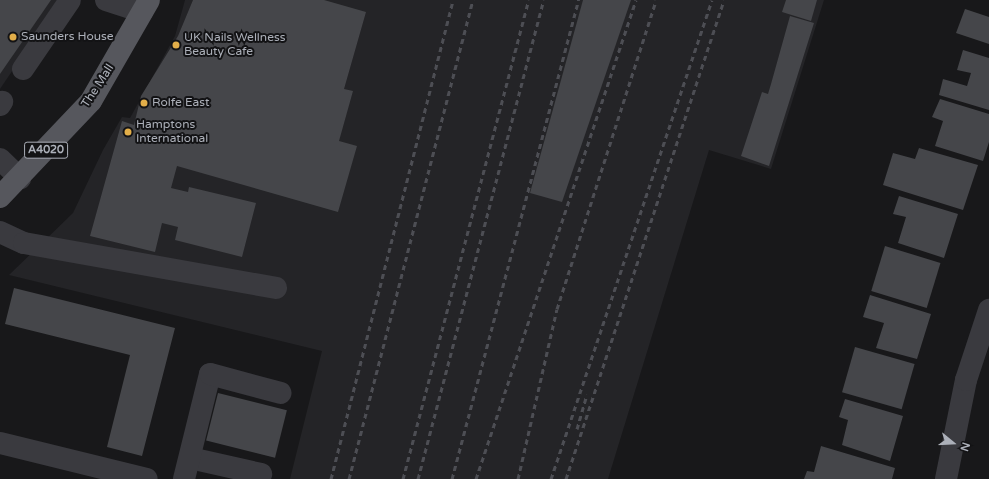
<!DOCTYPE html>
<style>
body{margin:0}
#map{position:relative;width:989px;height:479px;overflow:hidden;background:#18181a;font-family:"Varela Round",sans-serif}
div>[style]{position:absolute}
.built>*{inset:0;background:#242427}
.building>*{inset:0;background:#45464a;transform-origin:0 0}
.minor>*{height:22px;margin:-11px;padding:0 11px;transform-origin:11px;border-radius:11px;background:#3a3a3f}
.major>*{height:22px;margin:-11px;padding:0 11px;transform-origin:11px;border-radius:11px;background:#56575d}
.rail>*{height:3px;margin-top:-1.5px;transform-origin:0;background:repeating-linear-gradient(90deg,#4d4e54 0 5px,transparent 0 9px)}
.dots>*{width:11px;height:11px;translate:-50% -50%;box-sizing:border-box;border:2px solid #131315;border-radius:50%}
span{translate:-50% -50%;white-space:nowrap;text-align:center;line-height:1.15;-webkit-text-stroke:4px #131315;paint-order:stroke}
.shield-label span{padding:1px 3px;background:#131315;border:1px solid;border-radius:3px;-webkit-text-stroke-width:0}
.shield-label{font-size:11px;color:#acb0b9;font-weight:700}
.poi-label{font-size:12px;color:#acb0b9}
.left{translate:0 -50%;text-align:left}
.street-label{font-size:12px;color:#acb0b9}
.north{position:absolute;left:933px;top:423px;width:40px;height:40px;-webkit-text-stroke:3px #131315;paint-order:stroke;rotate:108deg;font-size:11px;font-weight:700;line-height:16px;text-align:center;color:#acb0b9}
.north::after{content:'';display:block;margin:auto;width:14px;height:18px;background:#acb0b9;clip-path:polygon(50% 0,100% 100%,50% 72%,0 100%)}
</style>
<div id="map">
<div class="built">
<div style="clip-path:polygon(0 0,60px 0,0 89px)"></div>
<div style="clip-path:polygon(185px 0,824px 0,771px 169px,709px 150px,608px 479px,290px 479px,322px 351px,9px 275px,73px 213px,103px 150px,122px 117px,130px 118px,175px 36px)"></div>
</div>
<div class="building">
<div style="clip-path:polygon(0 0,51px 0,0 74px)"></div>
<div style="clip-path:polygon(193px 0,324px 0,366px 12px,344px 89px,353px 91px,339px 141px,357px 146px,338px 212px,177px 166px,171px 188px,188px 192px,189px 187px,256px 203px,242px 257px,175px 240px,178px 227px,162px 223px,155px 252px,90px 236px,122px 121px,134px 125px,141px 96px,178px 36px)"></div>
<div style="clip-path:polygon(583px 0,631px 0,562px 202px,530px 193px)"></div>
<div style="clip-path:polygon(786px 0,817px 0,811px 21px,782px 12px)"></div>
<div style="clip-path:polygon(965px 9px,989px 17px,989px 44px,956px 33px)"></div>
<div style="clip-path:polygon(790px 16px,814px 23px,769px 166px,741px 156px,762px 92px,768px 94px,771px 84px)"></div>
<div style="clip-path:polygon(963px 50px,989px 58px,989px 110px,939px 95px,943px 79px,967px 86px,971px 73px,957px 70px)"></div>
<div style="clip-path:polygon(940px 99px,989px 114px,989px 142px,983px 161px,935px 146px,943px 121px,932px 117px)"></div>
<div style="clip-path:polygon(919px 148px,978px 165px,963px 210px,883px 185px,893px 153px,915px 159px)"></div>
<div style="clip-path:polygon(899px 196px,958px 214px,944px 258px,898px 243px,906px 217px,893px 214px)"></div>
<div style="left:885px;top:246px;width:58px;height:47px;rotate:17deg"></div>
<div style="clip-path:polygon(14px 288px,175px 328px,142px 456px,107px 447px,130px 355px,5px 324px)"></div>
<div style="clip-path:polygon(870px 295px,931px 314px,917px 359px,876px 348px,884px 323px,863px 317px)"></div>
<div style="left:855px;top:347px;width:62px;height:47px;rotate:16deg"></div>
<div style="left:218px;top:393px;width:71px;height:49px;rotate:14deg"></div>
<div style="clip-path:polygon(845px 399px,903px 416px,890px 461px,842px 445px,848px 420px,839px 417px)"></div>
<div style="clip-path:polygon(821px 446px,895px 468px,892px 479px,804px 479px,807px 471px,814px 472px)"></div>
</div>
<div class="minor">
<div style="left:106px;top:0;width:38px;rotate:18deg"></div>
<div style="left:23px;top:69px;width:83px;rotate:-55.7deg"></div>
<div style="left:0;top:105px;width:4px;rotate:-56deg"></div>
<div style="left:0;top:159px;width:28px;rotate:44deg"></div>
<div style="left:0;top:232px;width:26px;rotate:25deg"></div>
<div style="left:24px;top:243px;width:256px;rotate:10.1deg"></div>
<div style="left:0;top:443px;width:151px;rotate:13.8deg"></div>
<div style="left:190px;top:458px;width:73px;rotate:12.7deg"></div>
<div style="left:184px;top:479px;width:108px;rotate:-76.1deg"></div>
<div style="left:210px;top:374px;width:73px;rotate:15deg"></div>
<div style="left:946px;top:479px;width:101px;rotate:-78.6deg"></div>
<div style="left:966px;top:380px;width:74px;rotate:-71.8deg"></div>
</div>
<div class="major">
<div style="left:0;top:197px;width:132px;rotate:-46.5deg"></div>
<div style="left:91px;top:101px;width:116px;rotate:-60.1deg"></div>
</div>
<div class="rail">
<div style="left:577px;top:429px;width:36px;rotate:-74deg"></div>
<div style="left:331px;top:479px;width:494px;rotate:-75.7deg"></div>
<div style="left:349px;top:479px;width:495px;rotate:-75.5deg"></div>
<div style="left:403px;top:479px;width:495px;rotate:-75.3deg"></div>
<div style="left:418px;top:479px;width:495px;rotate:-75.3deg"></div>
<div style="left:452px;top:479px;width:496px;rotate:-75.2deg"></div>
<div style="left:476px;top:479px;width:505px;rotate:-71.53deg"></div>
<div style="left:518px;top:479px;width:174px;rotate:-77.1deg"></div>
<div style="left:557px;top:309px;width:324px;rotate:-72.2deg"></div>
<div style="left:551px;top:479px;width:505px;rotate:-71.42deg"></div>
<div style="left:566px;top:479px;width:504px;rotate:-71.74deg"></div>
</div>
<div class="dots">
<div style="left:13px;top:37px;background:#e2ae49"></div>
<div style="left:176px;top:45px;background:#e2ae49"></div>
<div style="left:144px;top:103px;background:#e2ae49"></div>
<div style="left:128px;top:132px;background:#e2ae49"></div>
</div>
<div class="shield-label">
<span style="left:46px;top:150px">A4020</span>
</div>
<div class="poi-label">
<span class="left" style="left:21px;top:37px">Saunders House</span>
<span class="left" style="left:184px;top:45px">UK Nails Wellness<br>Beauty Cafe</span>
<span class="left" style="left:152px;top:103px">Rolfe East</span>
<span class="left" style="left:136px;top:132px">Hamptons<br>International</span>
</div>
<div class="street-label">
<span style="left:98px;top:86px;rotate:-57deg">The Mall</span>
</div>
<div class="north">N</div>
</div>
